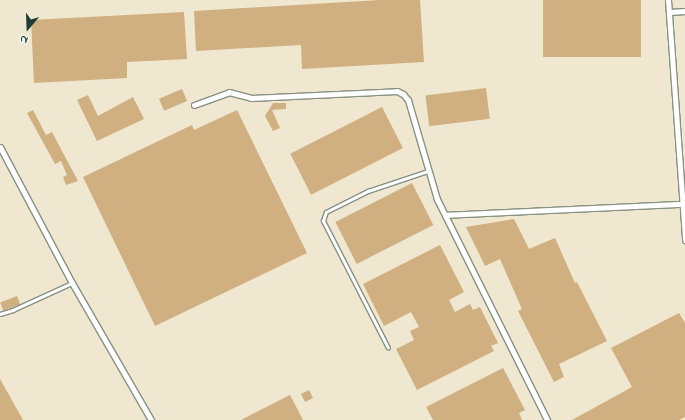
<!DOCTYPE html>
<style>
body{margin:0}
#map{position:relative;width:685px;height:420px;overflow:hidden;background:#efe7cf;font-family:"Indie Flower",sans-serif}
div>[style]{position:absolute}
.building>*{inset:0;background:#d0af81;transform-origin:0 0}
.roads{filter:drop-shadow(1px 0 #879282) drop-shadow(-1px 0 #879282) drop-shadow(0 1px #879282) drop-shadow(0 -1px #879282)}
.lane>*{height:2.5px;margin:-1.25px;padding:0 1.25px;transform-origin:1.25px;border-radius:1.25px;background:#fff}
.street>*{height:5px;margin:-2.5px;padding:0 2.5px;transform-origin:2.5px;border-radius:2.5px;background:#fff}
span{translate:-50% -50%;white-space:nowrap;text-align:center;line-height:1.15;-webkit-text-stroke:3px #f6f6f2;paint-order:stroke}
.north{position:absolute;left:8px;top:8px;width:40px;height:40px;-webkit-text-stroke:3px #f6f6f2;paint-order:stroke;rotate:199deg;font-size:11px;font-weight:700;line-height:16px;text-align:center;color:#1f3d34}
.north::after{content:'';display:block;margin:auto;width:14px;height:18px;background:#1f3d34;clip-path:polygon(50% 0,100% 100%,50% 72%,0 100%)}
</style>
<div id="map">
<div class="building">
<div style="clip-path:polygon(380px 0,420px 0,424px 62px,302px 69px,301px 45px,196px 51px,194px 11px)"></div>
<div style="left:543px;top:0;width:98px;height:57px"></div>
<div style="clip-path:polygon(184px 12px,187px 59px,127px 62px,127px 78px,34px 83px,31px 20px)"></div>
<div style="left:486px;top:88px;width:31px;height:61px;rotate:83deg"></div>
<div style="left:182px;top:89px;width:13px;height:25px;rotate:67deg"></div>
<div style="clip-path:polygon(88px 95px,98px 116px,133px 97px,144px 119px,97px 141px,77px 100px)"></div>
<div style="clip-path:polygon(273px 103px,286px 103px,286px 109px,272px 110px,280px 128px,273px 131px,265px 116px)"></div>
<div style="left:382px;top:107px;width:46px;height:103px;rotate:63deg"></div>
<div style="clip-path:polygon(33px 110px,46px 135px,52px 132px,78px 181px,66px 185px,63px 177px,67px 175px,61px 161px,55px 164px,27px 113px)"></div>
<div style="clip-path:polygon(237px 110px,307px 253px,155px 326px,83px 177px,192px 125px,194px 130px)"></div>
<div style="left:412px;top:183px;width:47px;height:86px;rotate:63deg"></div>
<div style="clip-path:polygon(514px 219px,529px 249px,555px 238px,575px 283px,577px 282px,607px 341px,559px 364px,564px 377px,554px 382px,518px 311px,522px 309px,500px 259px,485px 266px,466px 227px)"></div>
<div style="clip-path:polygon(440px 245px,464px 292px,449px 300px,455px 312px,470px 304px,473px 310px,480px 307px,498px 343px,491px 346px,494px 351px,417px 390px,396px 349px,414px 340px,410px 331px,419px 327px,411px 312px,384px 326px,363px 284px)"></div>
<div style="left:17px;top:296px;width:9px;height:18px;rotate:69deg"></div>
<div style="clip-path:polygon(679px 313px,685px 323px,685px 417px,679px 420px,572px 420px,632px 387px,611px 348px)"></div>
<div style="clip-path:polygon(503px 368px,525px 410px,519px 413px,522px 420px,433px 420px,426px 407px)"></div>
<div style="clip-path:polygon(0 379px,23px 420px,0 420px)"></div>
<div style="left:309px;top:390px;width:9px;height:9px;rotate:63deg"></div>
<div style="clip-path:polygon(290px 395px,303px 420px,241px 420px)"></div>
</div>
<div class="roads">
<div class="lane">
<div style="left:0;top:314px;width:14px;rotate:-17deg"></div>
<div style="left:13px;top:310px;width:65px;rotate:-24.6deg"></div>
<div style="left:388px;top:348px;width:143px;rotate:-117.1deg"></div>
<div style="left:323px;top:221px;width:9px;rotate:-72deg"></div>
<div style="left:326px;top:212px;width:47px;rotate:-26.6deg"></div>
<div style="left:368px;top:191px;width:63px;rotate:-18.4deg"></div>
</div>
<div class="street">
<div style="left:668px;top:0;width:241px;rotate:85.9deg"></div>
<div style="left:669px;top:12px;width:16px;rotate:-4deg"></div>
<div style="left:194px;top:105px;width:37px;rotate:-20deg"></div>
<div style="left:229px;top:92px;width:23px;rotate:15deg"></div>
<div style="left:251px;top:98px;width:146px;rotate:-2.7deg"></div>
<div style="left:397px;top:91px;width:7px;rotate:27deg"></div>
<div style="left:403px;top:94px;width:8px;rotate:50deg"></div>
<div style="left:408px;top:100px;width:103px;rotate:73.7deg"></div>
<div style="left:437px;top:199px;width:247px;rotate:63.5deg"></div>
<div style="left:0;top:147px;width:154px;rotate:62.1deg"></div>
<div style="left:72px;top:283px;width:158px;rotate:60deg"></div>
<div style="left:445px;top:215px;width:236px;rotate:-2.7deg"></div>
</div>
</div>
<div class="north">N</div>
</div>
